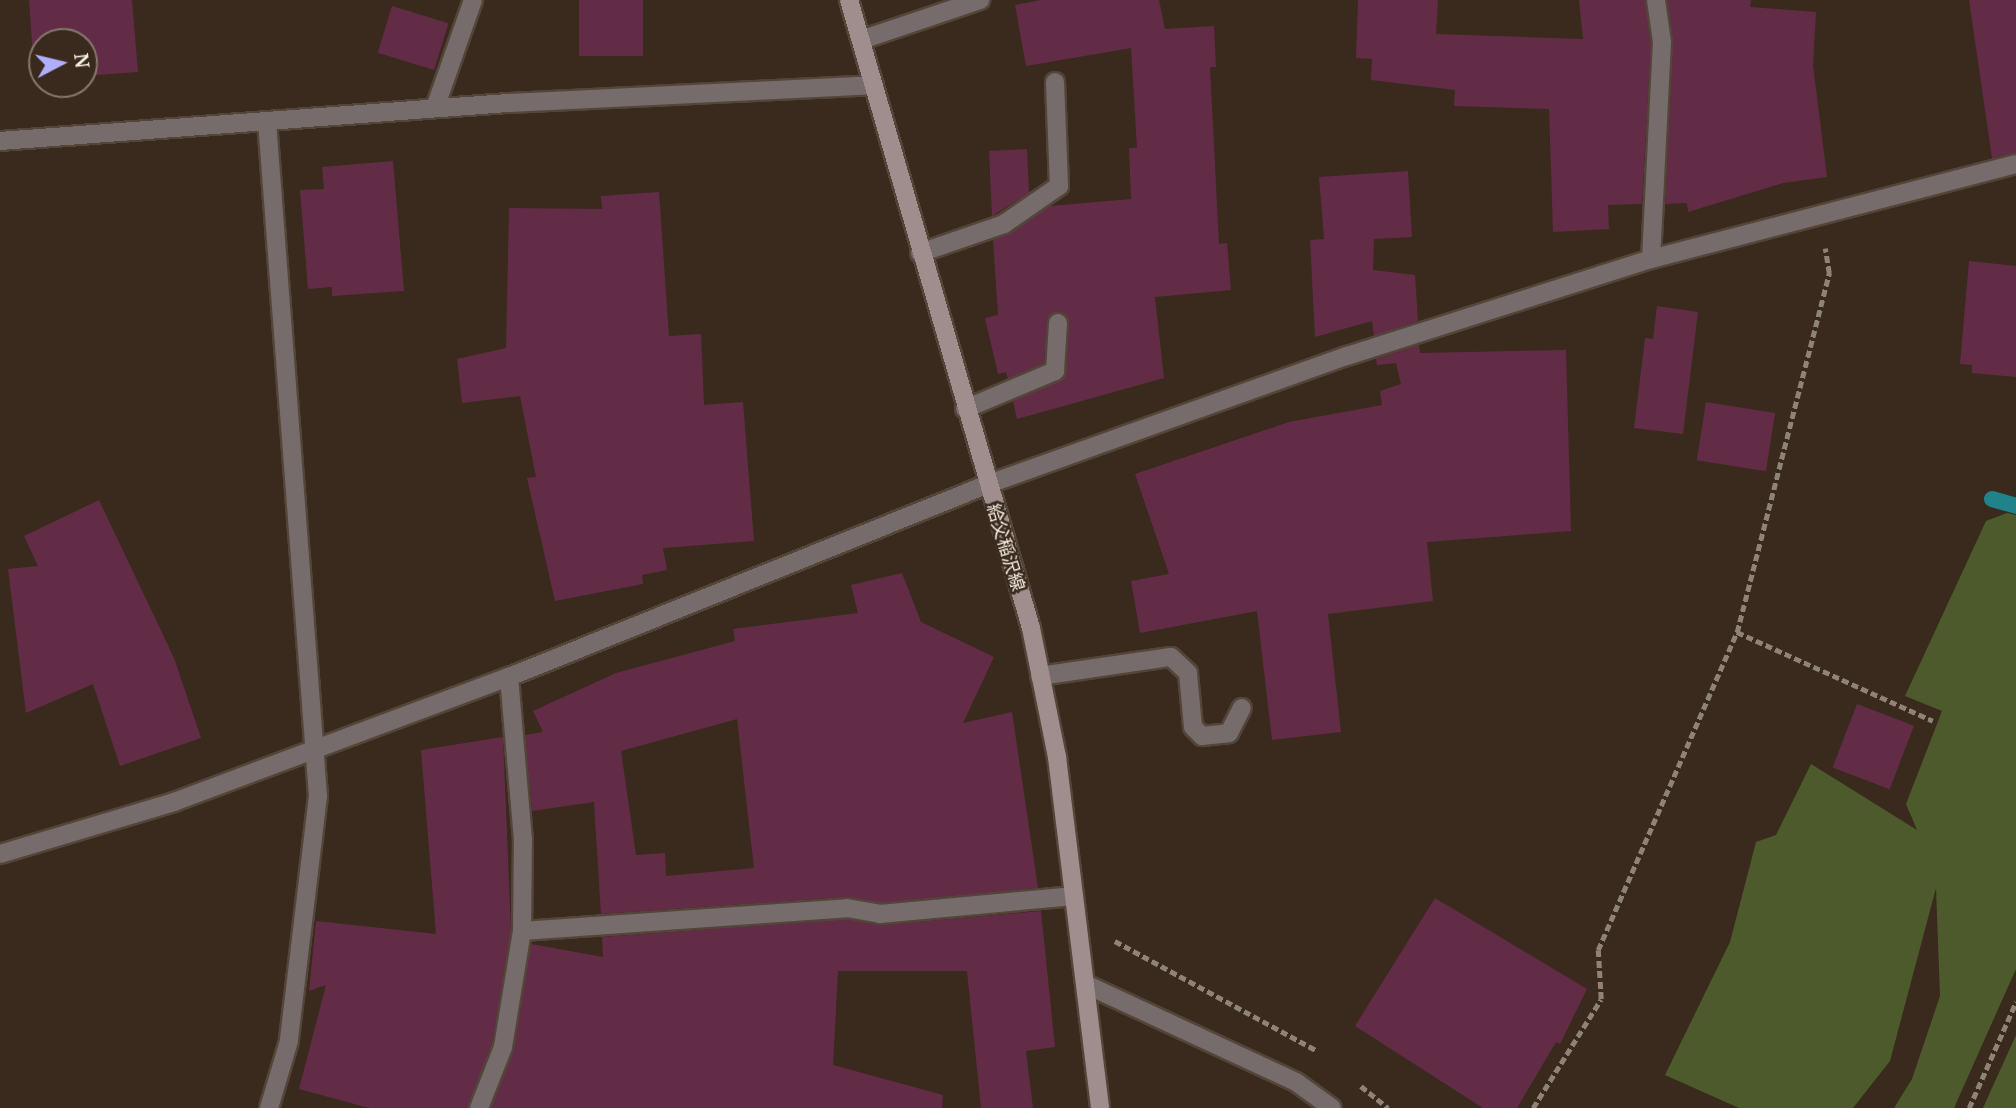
<!DOCTYPE html>
<meta charset="utf-8">
<style>
body{margin:0}
#map{position:relative;width:2016px;height:1108px;overflow:hidden;background:#392a1d;font-family:"Noto Serif","Noto Sans JP",serif}
div>[style]{position:absolute}
.green>*{inset:0;background:#4d5a2c}
.stream>*{height:16px;margin:-8px;padding:0 8px;transform-origin:8px;border-radius:8px;background:#20828a}
.building>*{inset:0;background:#632c46;transform-origin:0 0}
.path>*{height:4.5px;margin-top:-2.25px;transform-origin:0;background:repeating-linear-gradient(90deg,#8f8378 0 7px,transparent 0 10.5px)}
.roads{filter:drop-shadow(2px 0 #544539) drop-shadow(-2px 0 #544539) drop-shadow(0 2px #544539) drop-shadow(0 -2px #544539)}
.service>*{height:18px;margin:-9px;padding:0 9px;transform-origin:9px;border-radius:9px;background:#776c6c}
.minor>*{height:18px;margin:-9px;padding:0 9px;transform-origin:9px;border-radius:9px;background:#776c6c}
.tertiary>*{height:18px;margin:-9px;padding:0 9px;transform-origin:9px;border-radius:9px;background:#776c6c}
.secondary>*{height:18px;margin:-9px;padding:0 9px;transform-origin:9px;border-radius:9px;background:#a08e8f}
span{translate:-50% -50%;white-space:nowrap;text-align:center;line-height:1.15;-webkit-text-stroke:5px #392a1d;paint-order:stroke}
.street-label{font-size:18px;color:#f7eee5}
.north{position:absolute;left:28px;top:28px;width:70px;height:70px;box-sizing:border-box;background:#392a1d;border:2px solid #85786d;border-radius:50%;rotate:83deg;font-size:19px;font-weight:700;line-height:28px;text-align:center;color:#f7eee5}
.north::after{content:'';display:block;margin:auto;width:24px;height:32px;background:#aeaefa;clip-path:polygon(50% 0,100% 100%,50% 72%,0 100%)}
</style>
<div id="map">
<div class="green">
<div style="clip-path:polygon(2007px 513px,2016px 515px,2016px 969px,1954px 1108px,1894px 1108px,1912px 1079px,1940px 996px,1936px 888px,1890px 1061px,1853px 1108px,1739px 1108px,1665px 1075px,1730px 942px,1756px 842px,1776px 835px,1811px 764px,1917px 830px,1906px 804px,1942px 711px,1905px 696px,1986px 521px)"></div>
<div style="clip-path:polygon(2016px 1035px,2016px 1108px,1983px 1108px)"></div>
</div>
<div class="stream">
<div style="left:1992px;top:499px;width:25px;rotate:16deg"></div>
</div>
<div class="building">
<div style="clip-path:polygon(29px 0,132px 0,138px 72px,84px 76px,84px 42px,42px 42px,42px 56px,33px 57px)"></div>
<div style="left:579px;top:0;width:64px;height:56px"></div>
<div style="clip-path:polygon(1041px 0,1159px 0,1165px 29px,1214px 26px,1216px 67px,1210px 67px,1219px 244px,1227px 243px,1231px 290px,1155px 297px,1164px 378px,1017px 419px,1013px 401px,1065px 377px,1069px 323px,1059px 312px,1048px 317px,1044px 363px,1008px 379px,1006px 372px,998px 374px,985px 318px,998px 315px,993px 240px,1050px 206px,1131px 199px,1129px 148px,1137px 148px,1131px 48px,1026px 66px,1015px 5px)"></div>
<div style="clip-path:polygon(1358px 0,1438px 0,1436px 34px,1583px 39px,1579px 0,1645px 0,1651px 43px,1642px 204px,1608px 205px,1609px 229px,1553px 232px,1549px 109px,1454px 106px,1455px 90px,1371px 80px,1372px 59px,1356px 58px)"></div>
<div style="clip-path:polygon(1667px 0,1751px 0,1750px 7px,1816px 12px,1813px 65px,1827px 177px,1783px 183px,1688px 212px,1687px 203px,1665px 204px,1673px 43px)"></div>
<div style="clip-path:polygon(1969px 0,2016px 0,2016px 153px,1992px 158px)"></div>
<div style="left:392px;top:6px;width:59px;height:49px;rotate:17deg"></div>
<div style="clip-path:polygon(1027px 149px,1029px 193px,992px 216px,989px 151px)"></div>
<div style="clip-path:polygon(393px 161px,404px 291px,332px 296px,332px 287px,308px 289px,300px 190px,324px 189px,322px 167px)"></div>
<div style="clip-path:polygon(1408px 171px,1412px 237px,1374px 239px,1373px 270px,1415px 275px,1418px 321px,1374px 336px,1372px 321px,1315px 337px,1310px 240px,1324px 239px,1319px 177px)"></div>
<div style="clip-path:polygon(659px 192px,669px 336px,701px 334px,704px 405px,743px 402px,754px 541px,663px 548px,667px 570px,642px 575px,643px 584px,555px 601px,527px 478px,536px 477px,520px 396px,462px 403px,457px 359px,506px 348px,509px 208px,602px 209px,601px 196px)"></div>
<div style="clip-path:polygon(1969px 261px,2016px 266px,2016px 377px,1972px 373px,1972px 365px,1960px 364px)"></div>
<div style="clip-path:polygon(1657px 306px,1698px 312px,1683px 434px,1634px 428px,1645px 338px,1653px 339px)"></div>
<div style="clip-path:polygon(1419px 345px,1420px 353px,1566px 350px,1571px 531px,1427px 542px,1433px 601px,1328px 614px,1341px 732px,1272px 740px,1257px 611px,1140px 633px,1131px 581px,1169px 574px,1135px 474px,1289px 422px,1382px 405px,1380px 391px,1401px 384px,1396px 363px,1377px 365px,1376px 359px)"></div>
<div style="left:1706px;top:402px;width:70px;height:59px;rotate:9deg"></div>
<div style="clip-path:polygon(99px 500px,174px 658px,201px 738px,120px 766px,93px 684px,26px 713px,8px 569px,38px 566px,24px 536px)"></div>
<div style="clip-path:polygon(evenodd,902px 573px,921px 622px,994px 657px,963px 723px,1012px 712px,1038px 888px,880px 903px,846px 897px,601px 914px,594px 802px,532px 811px,525px 735px,543px 732px,533px 711px,616px 673px,735px 641px,733px 629px,858px 613px,851px 585px,902px 573px,737px 719px,754px 868px,666px 876px,665px 853px,636px 855px,621px 751px,737px 719px)"></div>
<div style="left:1857px;top:704px;width:61px;height:68px;rotate:21deg"></div>
<div style="clip-path:polygon(503px 737px,511px 930px,492px 1044px,468px 1108px,369px 1108px,299px 1089px,326px 985px,309px 991px,316px 921px,436px 934px,421px 750px)"></div>
<div style="clip-path:polygon(1435px 898px,1587px 989px,1560px 1044px,1556px 1042px,1517px 1108px,1483px 1108px,1355px 1026px)"></div>
<div style="clip-path:polygon(1041px 911px,1055px 1047px,1026px 1051px,1033px 1108px,981px 1108px,967px 971px,838px 971px,833px 1065px,943px 1095px,942px 1108px,491px 1108px,514px 1049px,531px 944px,603px 957px,602px 937px,846px 919px,881px 925px)"></div>
</div>
<div class="path">
<div style="left:1737px;top:632px;width:215px;rotate:24.4deg"></div>
<div style="left:1115px;top:941px;width:229px;rotate:28.5deg"></div>
<div style="left:1361px;top:1086px;width:35px;rotate:39deg"></div>
<div style="left:1533px;top:1108px;width:128px;rotate:-58deg"></div>
<div style="left:1601px;top:999px;width:49px;rotate:-93.5deg"></div>
<div style="left:1598px;top:950px;width:347px;rotate:-66.4deg"></div>
<div style="left:1737px;top:632px;width:371px;rotate:-75.6deg"></div>
<div style="left:1829px;top:273px;width:25px;rotate:-99deg"></div>
<div style="left:1969px;top:1108px;width:116px;rotate:-66.1deg"></div>
</div>
<div class="roads">
<div class="service">
<div style="left:920px;top:253px;width:89px;rotate:-19deg"></div>
<div style="left:1004px;top:224px;width:67px;rotate:-34.6deg"></div>
<div style="left:1059px;top:186px;width:104px;rotate:-92.2deg"></div>
<div style="left:965px;top:409px;width:98px;rotate:-22.9deg"></div>
<div style="left:1055px;top:371px;width:48px;rotate:-86.4deg"></div>
<div style="left:1040px;top:676px;width:132px;rotate:-8.3deg"></div>
<div style="left:1171px;top:657px;width:23px;rotate:43deg"></div>
<div style="left:1188px;top:673px;width:54px;rotate:84.7deg"></div>
<div style="left:1193px;top:727px;width:13px;rotate:45deg"></div>
<div style="left:1202px;top:736px;width:27px;rotate:-6deg"></div>
<div style="left:1229px;top:733px;width:28px;rotate:-63deg"></div>
</div>
<div class="minor">
<div style="left:861px;top:40px;width:126px;rotate:-18.6deg"></div>
<div style="left:435px;top:108px;width:114px;rotate:-70.6deg"></div>
<div style="left:267px;top:121px;width:677px;rotate:85.68deg"></div>
<div style="left:318px;top:796px;width:247px;rotate:96.8deg"></div>
<div style="left:289px;top:1041px;width:70px;rotate:106.6deg"></div>
<div style="left:0;top:141px;width:509px;rotate:-4.28deg"></div>
<div style="left:508px;top:103px;width:366px;rotate:-2.8deg"></div>
<div style="left:1651px;top:259px;width:217px;rotate:-87.1deg"></div>
<div style="left:1662px;top:42px;width:42px;rotate:-98.1deg"></div>
<div style="left:522px;top:931px;width:326px;rotate:-4deg"></div>
<div style="left:847px;top:908px;width:34px;rotate:10deg"></div>
<div style="left:880px;top:914px;width:195px;rotate:-5.3deg"></div>
<div style="left:1085px;top:984px;width:233px;rotate:24.9deg"></div>
<div style="left:1296px;top:1082px;width:44px;rotate:35.8deg"></div>
<div style="left:479px;top:1108px;width:66px;rotate:-68.5deg"></div>
<div style="left:503px;top:1047px;width:118px;rotate:-80.7deg"></div>
<div style="left:522px;top:931px;width:91px;rotate:-89.4deg"></div>
<div style="left:523px;top:840px;width:164px;rotate:-94.9deg"></div>
</div>
<div class="tertiary">
<div style="left:0;top:854px;width:182px;rotate:-16.6deg"></div>
<div style="left:174px;top:802px;width:358px;rotate:-20.5deg"></div>
<div style="left:509px;top:677px;width:514px;rotate:-21.93deg"></div>
<div style="left:986px;top:485px;width:383px;rotate:-19.7deg"></div>
<div style="left:1347px;top:356px;width:319px;rotate:-17.7deg"></div>
<div style="left:1651px;top:259px;width:377px;rotate:-14.6deg"></div>
</div>
<div class="secondary">
<div style="left:849px;top:0;width:654px;rotate:73.84deg"></div>
<div style="left:1031px;top:628px;width:132px;rotate:78.6deg"></div>
<div style="left:1057px;top:757px;width:354px;rotate:83deg"></div>
</div>
</div>
<div class="street-label">
<span style="left:1006px;top:547px;rotate:73deg">給父稲沢線</span>
</div>
<div class="north">N</div>
</div>
